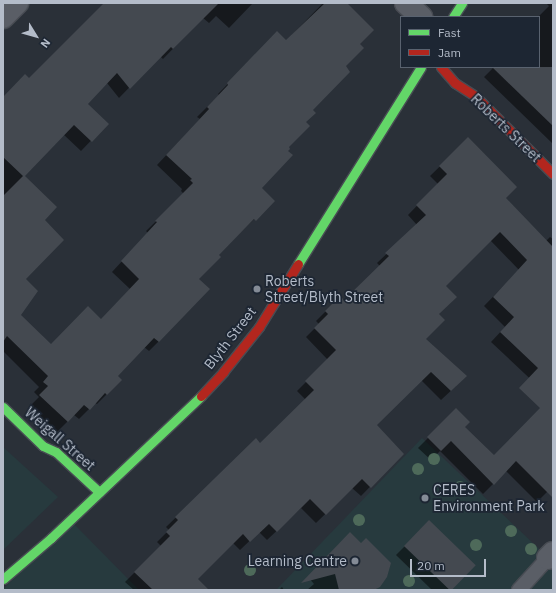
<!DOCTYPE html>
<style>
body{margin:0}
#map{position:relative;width:556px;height:593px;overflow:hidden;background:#2a3038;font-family:"IBM Plex Sans",sans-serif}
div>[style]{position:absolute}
.green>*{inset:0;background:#273a3e}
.shadow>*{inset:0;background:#0007}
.building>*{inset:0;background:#444950;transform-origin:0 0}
.roads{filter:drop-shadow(1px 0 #484c53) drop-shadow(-1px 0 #484c53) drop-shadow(0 1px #484c53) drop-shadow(0 -1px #484c53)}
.lane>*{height:14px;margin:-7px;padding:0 7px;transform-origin:7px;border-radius:7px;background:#5a5e66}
.street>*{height:22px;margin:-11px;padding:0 11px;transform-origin:11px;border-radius:11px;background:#5a5e66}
.fast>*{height:9px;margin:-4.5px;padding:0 4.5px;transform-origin:4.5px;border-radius:4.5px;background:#63d668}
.jam>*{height:9px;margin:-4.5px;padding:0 4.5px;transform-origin:4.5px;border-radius:4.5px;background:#b3261e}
.trees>*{width:12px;height:12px;margin:-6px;border-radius:50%;background:#4e6a5a}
.dots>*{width:11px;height:11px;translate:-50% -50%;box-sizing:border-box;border:2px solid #1d2633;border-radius:50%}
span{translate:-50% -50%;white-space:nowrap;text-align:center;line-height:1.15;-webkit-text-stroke:3.5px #1d2633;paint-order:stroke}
.street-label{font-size:14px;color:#b4bcc9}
.poi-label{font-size:14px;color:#b4bcc9}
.left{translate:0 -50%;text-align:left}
.right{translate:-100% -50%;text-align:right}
.frame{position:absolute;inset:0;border:4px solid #b4bcc9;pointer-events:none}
.legend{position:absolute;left:400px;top:16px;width:140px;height:52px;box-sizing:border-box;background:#1d2633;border:1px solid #59626f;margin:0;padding:5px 7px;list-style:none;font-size:12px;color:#b4bcc9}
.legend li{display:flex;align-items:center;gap:8px;height:20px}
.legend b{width:20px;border:1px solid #59626f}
.north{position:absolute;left:16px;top:16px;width:40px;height:40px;-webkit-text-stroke:3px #1d2633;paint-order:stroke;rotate:127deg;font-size:11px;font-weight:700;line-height:16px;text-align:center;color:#b4bcc9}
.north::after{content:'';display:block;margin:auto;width:14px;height:18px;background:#b4bcc9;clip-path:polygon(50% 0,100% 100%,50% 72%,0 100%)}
.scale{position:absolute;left:410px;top:559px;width:76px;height:18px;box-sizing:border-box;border:2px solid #b4bcc9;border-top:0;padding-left:5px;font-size:12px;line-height:14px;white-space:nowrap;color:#b4bcc9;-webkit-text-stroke:3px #1d2633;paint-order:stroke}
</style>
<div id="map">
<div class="green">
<div style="clip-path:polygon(422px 438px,553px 562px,553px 590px,276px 590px)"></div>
<div style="clip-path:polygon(3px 447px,58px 497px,3px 550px)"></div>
<div style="clip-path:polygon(73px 523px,139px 590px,3px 590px,3px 589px)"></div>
</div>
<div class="shadow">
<div style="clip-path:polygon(103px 3px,253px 3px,229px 28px,216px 16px,209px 23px,203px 18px,163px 59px,160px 56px,119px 98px,107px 83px,86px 104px,107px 124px,81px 151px,63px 134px,24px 176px,44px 220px,24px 279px,20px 315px,51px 345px,101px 320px,130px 289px,112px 272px,148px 233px,146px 231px,184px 194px,181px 191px,182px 189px,157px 165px,200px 119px,197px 117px,219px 95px,218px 94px,277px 33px,286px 41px,323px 3px,345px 3px,358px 44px,345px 66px,311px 110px,260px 188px,273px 201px,217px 255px,198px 279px,159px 341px,149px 351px,144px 347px,117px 376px,121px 380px,97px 404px,95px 403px,79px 419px,74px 415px,57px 432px,30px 406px,39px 397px,34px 392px,39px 387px,3px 351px,3px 98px,29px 79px,104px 4px)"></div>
<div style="clip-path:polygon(546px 3px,553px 3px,553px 144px,484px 77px,494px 67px,539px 67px,538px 17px,549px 6px)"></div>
<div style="clip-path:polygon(468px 139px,505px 198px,546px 241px,550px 237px,553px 239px,553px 376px,541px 389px,491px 342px,505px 327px,484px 306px,519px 270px,490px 240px,445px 286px,438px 314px,425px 339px,456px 386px,441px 400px,421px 380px,376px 425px,402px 454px,361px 496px,352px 488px,316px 523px,301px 508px,267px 540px,259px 532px,240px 550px,233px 543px,197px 579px,194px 590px,134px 590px,125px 582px,161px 546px,157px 542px,169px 530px,166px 527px,256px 440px,260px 444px,306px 400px,297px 391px,328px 360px,306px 337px,319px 324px,316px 321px,340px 297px,344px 302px,380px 266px,377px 263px,417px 225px,408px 215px,438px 184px,430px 176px)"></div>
<div style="clip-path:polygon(456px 410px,463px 427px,494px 456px,553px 431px,553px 486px,537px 502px,506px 471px,483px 494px,440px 451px,431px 460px,418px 448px)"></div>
<div style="clip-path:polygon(429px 522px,474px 565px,450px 590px,432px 590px,396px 555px)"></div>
<div style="clip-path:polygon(340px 543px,384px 580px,375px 590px,307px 590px,314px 584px,308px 577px)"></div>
<div style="clip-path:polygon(282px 587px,284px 590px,279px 590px)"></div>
</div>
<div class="building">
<div style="clip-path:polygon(104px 3px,219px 3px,173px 49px,171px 47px,130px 89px,117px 73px,88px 104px,109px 124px,92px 142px,74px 125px,25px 176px,57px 207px,45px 220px,64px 240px,26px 279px,38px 291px,21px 315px,51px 344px,88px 306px,101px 319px,139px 279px,121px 261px,157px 222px,155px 221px,193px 183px,190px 180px,192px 179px,166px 155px,209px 109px,207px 107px,228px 85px,227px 83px,277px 31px,286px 40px,325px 3px,347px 3px,374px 30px,360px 44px,364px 48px,346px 66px,350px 72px,313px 110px,316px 113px,306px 122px,310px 126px,289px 147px,290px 149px,288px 151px,293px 155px,262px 188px,275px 201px,256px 221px,254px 219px,219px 255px,221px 257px,199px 279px,210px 289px,159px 342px,154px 338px,118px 376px,122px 380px,107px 395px,105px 393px,90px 410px,84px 405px,68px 422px,39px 395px,48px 386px,43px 382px,48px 376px,7px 336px,3px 342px,3px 196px,23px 176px,3px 157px,3px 97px,25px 74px,29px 78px)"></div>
<div style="clip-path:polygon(492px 67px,553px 67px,553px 126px)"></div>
<div style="clip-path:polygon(468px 137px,517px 187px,506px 198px,553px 247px,553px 498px,516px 461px,494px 485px,451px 441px,441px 451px,427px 437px,456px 408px,470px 422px,465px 427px,494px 455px,540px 408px,519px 388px,538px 368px,500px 332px,514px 317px,493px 297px,527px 260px,500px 232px,446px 286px,457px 297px,439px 314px,445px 320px,426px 339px,467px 376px,451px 391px,431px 372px,377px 425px,404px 454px,371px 488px,362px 479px,326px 515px,310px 499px,277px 532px,269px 524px,250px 542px,243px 534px,198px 579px,209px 590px,153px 590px,134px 572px,170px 536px,166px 532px,178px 520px,175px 517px,256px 438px,260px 443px,314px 390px,305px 381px,336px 350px,314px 328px,328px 314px,325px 311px,340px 296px,344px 300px,389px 256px,385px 253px,426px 215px,416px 205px,447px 174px,439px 166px)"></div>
<div style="left:429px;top:520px;width:65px;height:36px;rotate:44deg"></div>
<div style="clip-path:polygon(350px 532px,361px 543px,366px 538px,391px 563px,387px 577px,380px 587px,374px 590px,339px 590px,335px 574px,301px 583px)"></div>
</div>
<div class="roads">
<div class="lane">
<div style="left:519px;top:590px;width:43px;rotate:-47.8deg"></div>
</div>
<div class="street">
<div style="left:406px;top:3px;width:21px;rotate:43deg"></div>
<div style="left:3px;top:17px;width:20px;rotate:-45deg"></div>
<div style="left:548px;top:558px;width:7px;rotate:-45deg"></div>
</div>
<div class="fast">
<div style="left:453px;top:17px;width:17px;rotate:-57deg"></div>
<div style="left:298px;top:264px;width:232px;rotate:-58deg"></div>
<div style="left:3px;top:407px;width:56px;rotate:44.3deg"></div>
<div style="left:43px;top:446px;width:14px;rotate:25deg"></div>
<div style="left:56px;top:452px;width:59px;rotate:42.9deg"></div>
<div style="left:3px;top:579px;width:63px;rotate:-40.5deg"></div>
<div style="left:51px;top:538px;width:207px;rotate:-43.4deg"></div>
</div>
<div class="jam">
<div style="left:441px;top:67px;width:21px;rotate:49deg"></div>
<div style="left:455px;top:83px;width:24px;rotate:33deg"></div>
<div style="left:475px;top:96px;width:110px;rotate:45deg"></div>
<div style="left:201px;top:396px;width:33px;rotate:-47deg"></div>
<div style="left:223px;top:372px;width:58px;rotate:-51.3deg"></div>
<div style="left:259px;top:327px;width:74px;rotate:-58.2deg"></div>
</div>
</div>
<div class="trees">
<div style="left:434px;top:459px"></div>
<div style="left:418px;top:469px"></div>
<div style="left:460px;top:487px"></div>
<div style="left:359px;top:520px"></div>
<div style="left:511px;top:531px"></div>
<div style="left:476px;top:545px"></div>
<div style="left:531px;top:549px"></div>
<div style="left:250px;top:570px"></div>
<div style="left:409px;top:581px"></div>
</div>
<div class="dots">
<div style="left:257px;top:289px;background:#848b96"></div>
<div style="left:425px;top:498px;background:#848b96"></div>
<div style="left:355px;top:561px;background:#848b96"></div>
</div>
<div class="street-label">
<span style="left:506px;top:128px;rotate:44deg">Roberts Street</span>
<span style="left:230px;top:338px;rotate:-52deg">Blyth Street</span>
<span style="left:60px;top:439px;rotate:41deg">Weigall Street</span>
</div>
<div class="poi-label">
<span class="left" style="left:265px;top:289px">Roberts<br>Street/Blyth Street</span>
<span class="left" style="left:433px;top:498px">CERES<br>Environment Park</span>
<span class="right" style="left:347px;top:561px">Learning Centre</span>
</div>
<div class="frame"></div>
<ul class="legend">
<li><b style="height:5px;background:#63d668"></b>Fast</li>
<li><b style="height:5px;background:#b3261e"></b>Jam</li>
</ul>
<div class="north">N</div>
<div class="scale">20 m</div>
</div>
